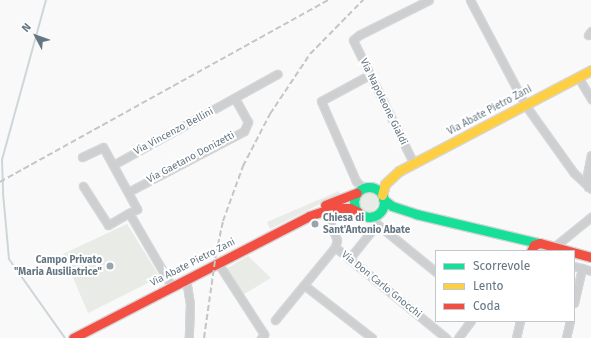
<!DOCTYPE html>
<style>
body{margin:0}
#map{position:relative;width:591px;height:338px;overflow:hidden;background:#f9f9f9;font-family:"Fira Sans",sans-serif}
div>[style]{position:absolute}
.green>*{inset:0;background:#e8ebe6}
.round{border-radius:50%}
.stream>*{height:2px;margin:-1px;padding:0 1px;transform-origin:1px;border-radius:1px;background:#ced6d9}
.roads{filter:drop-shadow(1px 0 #d5d6d7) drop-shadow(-1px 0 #d5d6d7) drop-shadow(0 1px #d5d6d7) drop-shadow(0 -1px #d5d6d7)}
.street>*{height:7px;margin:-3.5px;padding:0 3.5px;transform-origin:3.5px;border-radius:3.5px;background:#cecfd0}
.fast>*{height:9px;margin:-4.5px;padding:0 4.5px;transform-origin:4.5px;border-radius:4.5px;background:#16e098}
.fast>.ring{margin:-4.5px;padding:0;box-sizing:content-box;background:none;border:9px solid #16e098;border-radius:50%}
.slow>*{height:9px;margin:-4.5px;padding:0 4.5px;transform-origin:4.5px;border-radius:4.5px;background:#ffcf43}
.jam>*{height:9px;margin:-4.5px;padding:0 4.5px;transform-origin:4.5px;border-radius:4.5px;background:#f24e42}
.rail>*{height:2px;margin-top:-1px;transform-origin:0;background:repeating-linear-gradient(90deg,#c3c5c6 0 6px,transparent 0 9px)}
.dots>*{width:11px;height:11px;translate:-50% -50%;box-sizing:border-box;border:2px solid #fff;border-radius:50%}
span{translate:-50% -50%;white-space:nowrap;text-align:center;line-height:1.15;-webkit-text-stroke:4px #fff;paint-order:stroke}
.street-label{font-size:10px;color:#657683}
.poi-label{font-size:10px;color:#657683;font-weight:700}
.left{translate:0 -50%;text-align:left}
.right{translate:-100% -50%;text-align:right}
.legend{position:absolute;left:435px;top:250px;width:140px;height:72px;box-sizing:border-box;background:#fff;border:1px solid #c1c8cd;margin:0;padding:5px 7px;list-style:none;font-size:12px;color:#657683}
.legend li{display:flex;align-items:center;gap:8px;height:20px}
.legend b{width:20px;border:1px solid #c1c8cd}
.north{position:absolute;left:16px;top:16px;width:40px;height:40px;-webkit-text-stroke:3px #fff;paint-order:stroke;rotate:311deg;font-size:11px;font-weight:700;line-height:16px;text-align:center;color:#657683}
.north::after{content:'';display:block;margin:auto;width:14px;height:18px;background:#657683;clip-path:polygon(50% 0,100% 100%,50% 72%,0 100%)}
</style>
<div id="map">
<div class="green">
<div style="clip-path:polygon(339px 191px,341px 197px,326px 201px,270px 229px,267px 222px)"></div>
<div class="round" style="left:358px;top:192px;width:20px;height:20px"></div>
<div style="clip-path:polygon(127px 224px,160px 277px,88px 313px,63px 254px)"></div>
<div style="clip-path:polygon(248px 256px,271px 278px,241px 296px,224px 270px)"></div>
</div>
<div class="stream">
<div style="left:46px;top:0;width:166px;rotate:105.4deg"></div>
<div style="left:2px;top:160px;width:33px;rotate:88deg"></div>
<div style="left:3px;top:193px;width:66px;rotate:84.8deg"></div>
<div style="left:9px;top:259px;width:97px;rotate:54.7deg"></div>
</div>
<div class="roads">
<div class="street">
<div style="left:470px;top:0;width:120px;rotate:62.2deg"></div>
<div style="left:526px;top:106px;width:82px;rotate:54.4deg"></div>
<div style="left:574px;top:173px;width:23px;rotate:43deg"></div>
<div style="left:588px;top:35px;width:5px;rotate:-53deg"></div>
<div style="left:578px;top:77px;width:26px;rotate:59deg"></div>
<div style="left:82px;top:157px;width:23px;rotate:-25deg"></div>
<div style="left:103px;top:147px;width:71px;rotate:61.3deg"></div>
<div style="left:137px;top:209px;width:9px;rotate:153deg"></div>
<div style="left:129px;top:213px;width:86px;rotate:59.8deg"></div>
<div style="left:414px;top:164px;width:138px;rotate:-116.2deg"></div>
<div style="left:353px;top:40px;width:8px;rotate:-40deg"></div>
<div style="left:359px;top:35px;width:78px;rotate:-26.6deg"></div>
<div style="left:113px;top:165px;width:188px;rotate:-29deg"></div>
<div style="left:83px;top:186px;width:46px;rotate:57.3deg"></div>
<div style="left:108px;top:225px;width:24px;rotate:-30deg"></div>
<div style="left:588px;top:187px;width:12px;rotate:-95deg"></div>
<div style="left:587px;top:175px;width:20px;rotate:-79deg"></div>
<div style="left:363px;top:188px;width:10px;rotate:-135deg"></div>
<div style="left:356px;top:181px;width:87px;rotate:-113.6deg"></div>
<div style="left:321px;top:101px;width:55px;rotate:-28.4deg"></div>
<div style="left:128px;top:192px;width:131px;rotate:-27.7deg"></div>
<div style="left:244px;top:131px;width:10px;rotate:-66deg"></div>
<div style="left:248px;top:122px;width:26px;rotate:-119deg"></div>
<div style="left:335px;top:247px;width:144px;rotate:39.3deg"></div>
<div style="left:554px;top:247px;width:48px;rotate:-39deg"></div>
<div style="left:349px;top:259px;width:45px;rotate:-51.3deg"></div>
<div style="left:377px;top:224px;width:76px;rotate:39.1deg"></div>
<div style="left:218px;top:263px;width:85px;rotate:57.1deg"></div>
<div style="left:264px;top:334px;width:5px;rotate:127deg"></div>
<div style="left:574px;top:266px;width:18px;rotate:16deg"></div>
<div style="left:186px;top:279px;width:24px;rotate:81deg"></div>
<div style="left:190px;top:303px;width:35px;rotate:92deg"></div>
<div style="left:304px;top:285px;width:86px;rotate:37.9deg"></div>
<div style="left:574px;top:303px;width:36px;rotate:-77deg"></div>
<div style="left:275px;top:320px;width:94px;rotate:-50.6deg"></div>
<div style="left:335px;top:247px;width:7px;rotate:-74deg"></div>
<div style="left:337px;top:240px;width:24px;rotate:-112deg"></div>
<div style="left:458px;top:338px;width:21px;rotate:-53deg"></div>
<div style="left:516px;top:338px;width:17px;rotate:-77deg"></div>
<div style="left:566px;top:338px;width:17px;rotate:-77deg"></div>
</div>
<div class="fast">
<div class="ring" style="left:354px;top:187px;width:21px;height:21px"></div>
<div style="left:383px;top:199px;width:11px;rotate:38deg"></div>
<div style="left:392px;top:206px;width:25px;rotate:18deg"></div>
<div style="left:416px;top:214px;width:125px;rotate:13.4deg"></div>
</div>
<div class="slow">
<div style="left:382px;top:195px;width:11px;rotate:-75deg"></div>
<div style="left:385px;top:184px;width:19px;rotate:-43deg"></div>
<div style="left:399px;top:171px;width:217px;rotate:-27.7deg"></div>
</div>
<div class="jam">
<div style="left:325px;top:205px;width:34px;rotate:-21deg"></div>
<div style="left:531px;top:251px;width:7px;rotate:-63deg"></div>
<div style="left:534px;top:245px;width:6px;rotate:-18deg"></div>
<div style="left:540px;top:243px;width:53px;rotate:15.4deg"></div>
<div style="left:73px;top:338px;width:266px;rotate:-27.3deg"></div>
<div style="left:309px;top:216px;width:24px;rotate:-19deg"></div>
<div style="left:332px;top:208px;width:18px"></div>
<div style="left:350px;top:208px;width:9px;rotate:27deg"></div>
</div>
</div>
<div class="rail">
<div style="left:0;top:182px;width:376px;rotate:-29deg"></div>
<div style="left:204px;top:338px;width:85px;rotate:-81.9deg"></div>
<div style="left:216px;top:254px;width:34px;rotate:-78deg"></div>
<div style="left:223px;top:221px;width:59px;rotate:-70deg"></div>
<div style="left:243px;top:166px;width:59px;rotate:-62.6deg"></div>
<div style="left:270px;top:114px;width:72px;rotate:-56.3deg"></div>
<div style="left:310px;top:54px;width:76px;rotate:-45.5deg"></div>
</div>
<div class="dots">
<div style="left:315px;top:224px;background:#99a4ac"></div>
<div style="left:110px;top:266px;background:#99a4ac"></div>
</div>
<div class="street-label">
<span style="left:383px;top:102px;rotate:64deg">Via Napoleone Gialdi</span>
<span style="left:490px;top:111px;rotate:-28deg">Via Abate Pietro Zani</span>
<span style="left:174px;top:132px;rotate:-28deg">Via Vincenzo Bellini</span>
<span style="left:191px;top:158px;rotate:-28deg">Via Gaetano Donizetti</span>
<span style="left:193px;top:263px;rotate:-27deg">Via Abate Pietro Zani</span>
<span style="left:381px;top:285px;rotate:39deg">Via Don Carlo Gnocchi</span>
</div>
<div class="poi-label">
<span class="left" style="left:323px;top:224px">Chiesa di<br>Sant'Antonio Abate</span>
<span class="right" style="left:102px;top:266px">Campo Privato<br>"Maria Ausiliatrice"</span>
</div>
<ul class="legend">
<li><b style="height:5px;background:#16e098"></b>Scorrevole</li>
<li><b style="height:5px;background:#ffcf43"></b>Lento</li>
<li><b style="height:5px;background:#f24e42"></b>Coda</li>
</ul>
<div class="north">N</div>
</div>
